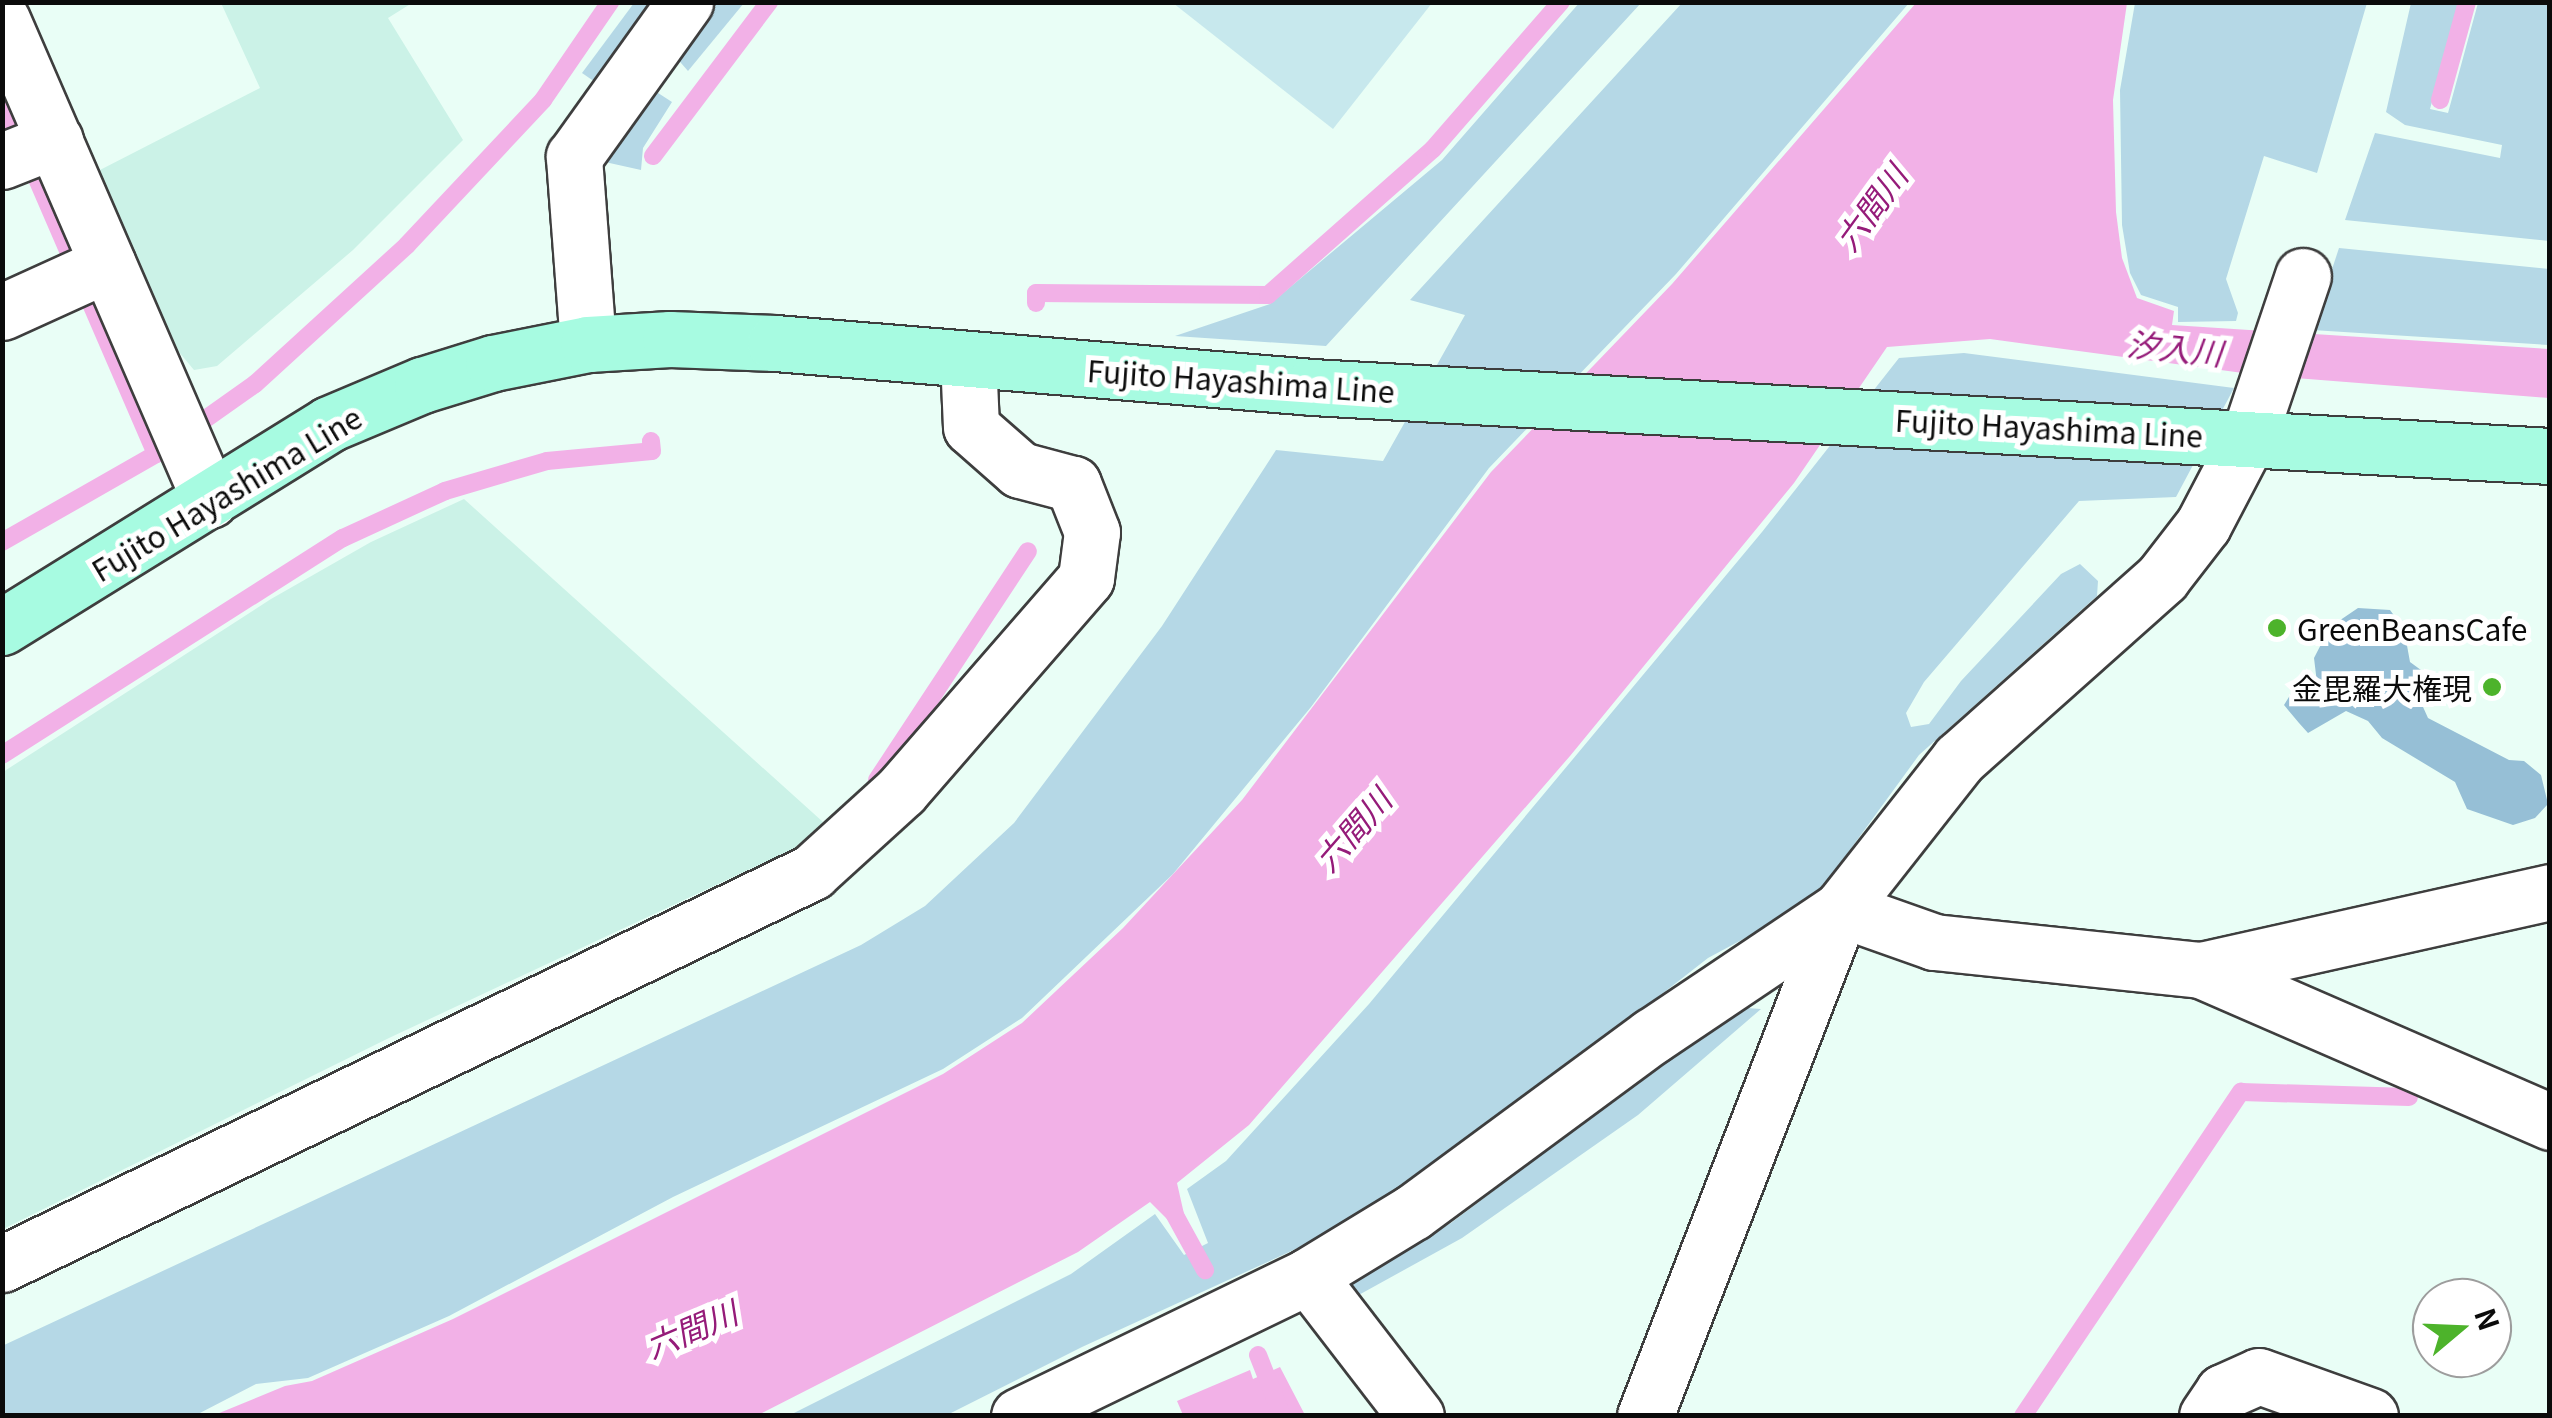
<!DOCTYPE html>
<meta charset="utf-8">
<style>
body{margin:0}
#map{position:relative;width:2552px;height:1418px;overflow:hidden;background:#e9fef6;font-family:Georgia,"Noto Sans JP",serif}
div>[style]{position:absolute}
.farmland>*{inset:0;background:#cbf2e7}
.green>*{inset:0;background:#b5d8e6}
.forest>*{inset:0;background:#96bfd6}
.pitch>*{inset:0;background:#c7e8ed}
.water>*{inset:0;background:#f2b1e7}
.stream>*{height:18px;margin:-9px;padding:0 9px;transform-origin:9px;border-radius:9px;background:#f2b1e7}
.roads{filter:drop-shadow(2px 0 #3e3e3e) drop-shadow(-2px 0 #3e3e3e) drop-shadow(0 2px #3e3e3e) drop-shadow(0 -2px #3e3e3e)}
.minor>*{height:55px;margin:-27.5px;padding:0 27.5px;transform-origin:27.5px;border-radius:27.5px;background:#fff}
.secondary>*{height:55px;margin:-27.5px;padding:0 27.5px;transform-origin:27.5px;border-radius:27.5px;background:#a7fbe1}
.dots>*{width:28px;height:28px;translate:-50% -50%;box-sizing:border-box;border:5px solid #fff;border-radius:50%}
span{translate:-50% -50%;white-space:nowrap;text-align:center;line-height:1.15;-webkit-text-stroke:10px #fff;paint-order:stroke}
.street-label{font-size:30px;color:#0b0b0b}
.poi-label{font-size:30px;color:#0b0b0b}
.left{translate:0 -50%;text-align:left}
.right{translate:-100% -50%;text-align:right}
.water-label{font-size:32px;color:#951b79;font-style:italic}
.frame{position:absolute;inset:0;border:5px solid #0b0b0b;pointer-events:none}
.north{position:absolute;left:2412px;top:1278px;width:100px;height:100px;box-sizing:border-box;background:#fff;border:2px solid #9d9d9d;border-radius:50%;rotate:71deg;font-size:28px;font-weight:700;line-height:40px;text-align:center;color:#0b0b0b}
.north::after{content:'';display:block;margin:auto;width:35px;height:45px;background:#4db32b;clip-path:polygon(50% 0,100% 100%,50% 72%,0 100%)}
</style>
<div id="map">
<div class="farmland">
<div style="clip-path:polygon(221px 3px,412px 3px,388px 18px,463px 140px,353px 250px,217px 366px,194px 370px,179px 352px,98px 171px,260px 88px)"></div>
<div style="clip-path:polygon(464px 499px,823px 822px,795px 848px,389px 1038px,3px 1229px,3px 772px,271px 599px,371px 542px)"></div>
</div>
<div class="green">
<div style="clip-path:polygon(1580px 2px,1641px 3px,1326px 346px,1175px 336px,1270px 304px,1442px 160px)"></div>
<div style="clip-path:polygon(634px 3px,660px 3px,598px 84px,582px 73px)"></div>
<div style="clip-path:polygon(708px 3px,744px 3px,688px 71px,674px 55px)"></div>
<div style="clip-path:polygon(1682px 3px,1909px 3px,1676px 274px,1489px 468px,1311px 707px,1173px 874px,1022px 1018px,943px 1069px,673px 1197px,449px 1316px,308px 1378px,256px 1384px,196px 1415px,3px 1415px,2px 1346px,861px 945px,925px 906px,1014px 823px,1162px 626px,1276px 450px,1383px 461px,1465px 315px,1410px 300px)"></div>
<div style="clip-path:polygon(2135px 3px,2367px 3px,2317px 173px,2264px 156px,2226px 279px,2238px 313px,2236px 321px,2178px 322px,2178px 307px,2141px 295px,2130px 273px,2122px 225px,2120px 90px)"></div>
<div style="clip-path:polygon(2411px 3px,2459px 3px,2430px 109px,2448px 113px,2478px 3px,2549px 3px,2549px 241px,2345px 220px,2375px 133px,2500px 158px,2502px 145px,2405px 125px,2386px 112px)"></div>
<div style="clip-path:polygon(643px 91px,655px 91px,672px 102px,643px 148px,641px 170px,605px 162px,613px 137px)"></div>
<div style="clip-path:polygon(2339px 248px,2549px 269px,2549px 345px,2312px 330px)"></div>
<div style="clip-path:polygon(1964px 353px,2234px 388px,2176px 497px,2079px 501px,1924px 682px,1906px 713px,1911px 727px,1929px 724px,1961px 681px,2061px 574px,2080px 564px,2098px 581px,2097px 596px,1919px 755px,1812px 902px,1708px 958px,1480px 1136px,1359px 1220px,1082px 1347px,947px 1415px,788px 1416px,1071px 1274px,1155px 1214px,1184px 1255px,1208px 1243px,1187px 1189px,1226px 1161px,1369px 1004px,1762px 532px,1899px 358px)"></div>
<div style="clip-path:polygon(1747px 1008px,1761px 1009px,1638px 1115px,1462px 1238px,1346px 1302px,1340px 1284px,1451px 1223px,1705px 1031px)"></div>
</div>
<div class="forest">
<div style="clip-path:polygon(2358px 608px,2390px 610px,2404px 629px,2410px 662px,2425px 673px,2419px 698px,2428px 718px,2509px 760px,2524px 761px,2541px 775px,2548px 804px,2535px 818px,2513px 825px,2467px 809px,2455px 782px,2382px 738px,2368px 721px,2346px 711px,2308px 733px,2299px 723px,2284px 705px,2292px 692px,2317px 683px,2314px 658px,2330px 627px)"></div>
</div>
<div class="pitch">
<div style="clip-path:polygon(1173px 3px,1432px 3px,1333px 129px)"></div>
</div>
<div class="water">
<div style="clip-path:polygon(1916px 3px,2127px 3px,2113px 100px,2116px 212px,2122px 258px,2137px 298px,2174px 311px,2172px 325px,2549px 349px,2549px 398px,2258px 375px,1990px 339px,1887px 347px,1794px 483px,1570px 756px,1249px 1125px,1177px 1183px,1187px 1227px,1179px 1231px,1150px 1202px,1078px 1252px,758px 1415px,212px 1416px,285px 1386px,312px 1381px,453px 1319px,943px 1074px,1022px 1023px,1123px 928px,1242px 800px,1491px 472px,1672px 284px)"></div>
<div style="clip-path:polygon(1280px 1367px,1305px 1415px,1183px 1415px,1177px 1401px,1250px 1370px,1253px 1379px)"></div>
</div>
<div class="stream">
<div style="left:2px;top:98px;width:388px;rotate:66.6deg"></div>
<div style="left:2440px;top:100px;width:102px;rotate:-74.6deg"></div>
<div style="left:653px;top:156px;width:193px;rotate:-53deg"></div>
<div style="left:1036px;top:303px;width:10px;rotate:-90deg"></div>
<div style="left:1036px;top:293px;width:232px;rotate:0.5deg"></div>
<div style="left:1268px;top:295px;width:220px;rotate:-41.5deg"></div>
<div style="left:1433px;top:149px;width:195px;rotate:-49deg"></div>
<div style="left:2px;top:542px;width:177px;rotate:-29.7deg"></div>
<div style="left:156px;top:454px;width:121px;rotate:-35.3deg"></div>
<div style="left:255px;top:384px;width:206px;rotate:-42.4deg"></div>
<div style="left:407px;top:245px;width:199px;rotate:-46.8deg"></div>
<div style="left:543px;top:100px;width:119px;rotate:-55.6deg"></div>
<div style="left:2px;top:755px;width:404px;rotate:-32.5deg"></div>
<div style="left:343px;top:538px;width:112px;rotate:-24.7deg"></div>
<div style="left:445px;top:491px;width:106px;rotate:-16.4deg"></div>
<div style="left:547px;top:461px;width:105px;rotate:-5.4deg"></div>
<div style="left:652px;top:451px;width:10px;rotate:-96deg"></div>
<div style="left:877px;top:780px;width:274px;rotate:-56.6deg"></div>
<div style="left:1171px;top:1208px;width:71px;rotate:61.3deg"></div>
<div style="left:1258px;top:1355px;width:66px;rotate:68.5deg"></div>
<div style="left:2023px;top:1416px;width:391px;rotate:-56.1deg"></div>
<div style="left:2241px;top:1092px;width:168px;rotate:1.7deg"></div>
</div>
<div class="roads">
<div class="minor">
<div style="left:2px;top:20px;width:523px;rotate:66.57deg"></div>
<div style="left:2px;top:161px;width:57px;rotate:-21.6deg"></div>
<div style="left:2px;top:312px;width:116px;rotate:-24.4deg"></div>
<div style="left:588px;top:344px;width:188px;rotate:-94.3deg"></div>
<div style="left:574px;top:157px;width:191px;rotate:-54.4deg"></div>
<div style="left:2201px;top:970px;width:358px;rotate:-12.6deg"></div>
<div style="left:2px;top:1264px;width:900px;rotate:-25.82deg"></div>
<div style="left:812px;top:872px;width:120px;rotate:-42.3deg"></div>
<div style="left:901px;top:791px;width:282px;rotate:-49deg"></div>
<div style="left:1086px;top:578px;width:46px;rotate:-82.6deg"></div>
<div style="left:1092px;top:532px;width:52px;rotate:-111.6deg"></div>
<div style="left:1073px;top:484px;width:55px;rotate:-165.2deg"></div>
<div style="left:1020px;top:470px;width:65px;rotate:-138.7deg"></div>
<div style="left:971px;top:427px;width:68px;rotate:-92.5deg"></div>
<div style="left:1308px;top:1276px;width:177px;rotate:52.4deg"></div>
<div style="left:1019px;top:1416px;width:321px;rotate:-25.8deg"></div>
<div style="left:1308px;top:1276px;width:123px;rotate:-31.4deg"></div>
<div style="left:1413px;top:1212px;width:297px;rotate:-36.4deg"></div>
<div style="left:1652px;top:1036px;width:228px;rotate:-33.9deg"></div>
<div style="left:1841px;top:909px;width:191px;rotate:-51.8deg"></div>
<div style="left:1959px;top:759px;width:272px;rotate:-41.7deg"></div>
<div style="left:2162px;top:578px;width:67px;rotate:-52.3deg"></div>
<div style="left:2203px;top:525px;width:97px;rotate:-62.4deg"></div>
<div style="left:2248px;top:439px;width:172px;rotate:-71.4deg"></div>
<div style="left:1645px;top:1416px;width:544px;rotate:-68.86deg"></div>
<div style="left:1841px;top:909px;width:99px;rotate:19.5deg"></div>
<div style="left:1934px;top:942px;width:268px;rotate:6deg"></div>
<div style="left:2201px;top:970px;width:381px;rotate:23.5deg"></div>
<div style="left:2207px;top:1416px;width:29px;rotate:-56deg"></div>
<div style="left:2223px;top:1392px;width:39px;rotate:-24deg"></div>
<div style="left:2259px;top:1376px;width:118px;rotate:19.8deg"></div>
</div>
<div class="secondary">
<div style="left:2px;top:627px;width:385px;rotate:-31.8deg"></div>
<div style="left:329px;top:424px;width:101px;rotate:-22.8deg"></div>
<div style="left:422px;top:385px;width:74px;rotate:-17.2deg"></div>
<div style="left:493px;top:363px;width:97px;rotate:-11.3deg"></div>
<div style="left:588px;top:344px;width:82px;rotate:-3.5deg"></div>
<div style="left:670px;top:339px;width:105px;rotate:2.2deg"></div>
<div style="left:775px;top:343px;width:539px;rotate:4.68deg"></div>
<div style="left:1312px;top:387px;width:1240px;rotate:3.19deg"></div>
</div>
</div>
<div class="dots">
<div style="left:2277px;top:628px;background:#4db32b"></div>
<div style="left:2492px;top:687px;background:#4db32b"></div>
</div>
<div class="street-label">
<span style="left:1241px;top:380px;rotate:4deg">Fujito Hayashima Line</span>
<span style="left:2049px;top:427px;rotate:3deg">Fujito Hayashima Line</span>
<span style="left:226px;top:493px;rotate:-31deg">Fujito Hayashima Line</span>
</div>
<div class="poi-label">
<span class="left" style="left:2297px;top:628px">GreenBeansCafe</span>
<span class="right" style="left:2472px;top:687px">金毘羅大権現</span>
</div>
<div class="water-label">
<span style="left:1870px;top:207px;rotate:-54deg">六間川</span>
<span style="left:2175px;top:347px;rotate:6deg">汐入川</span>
<span style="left:1352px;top:829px;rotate:-49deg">六間川</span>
<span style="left:691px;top:1328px;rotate:-23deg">六間川</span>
</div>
<div class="frame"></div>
<div class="north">N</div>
</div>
